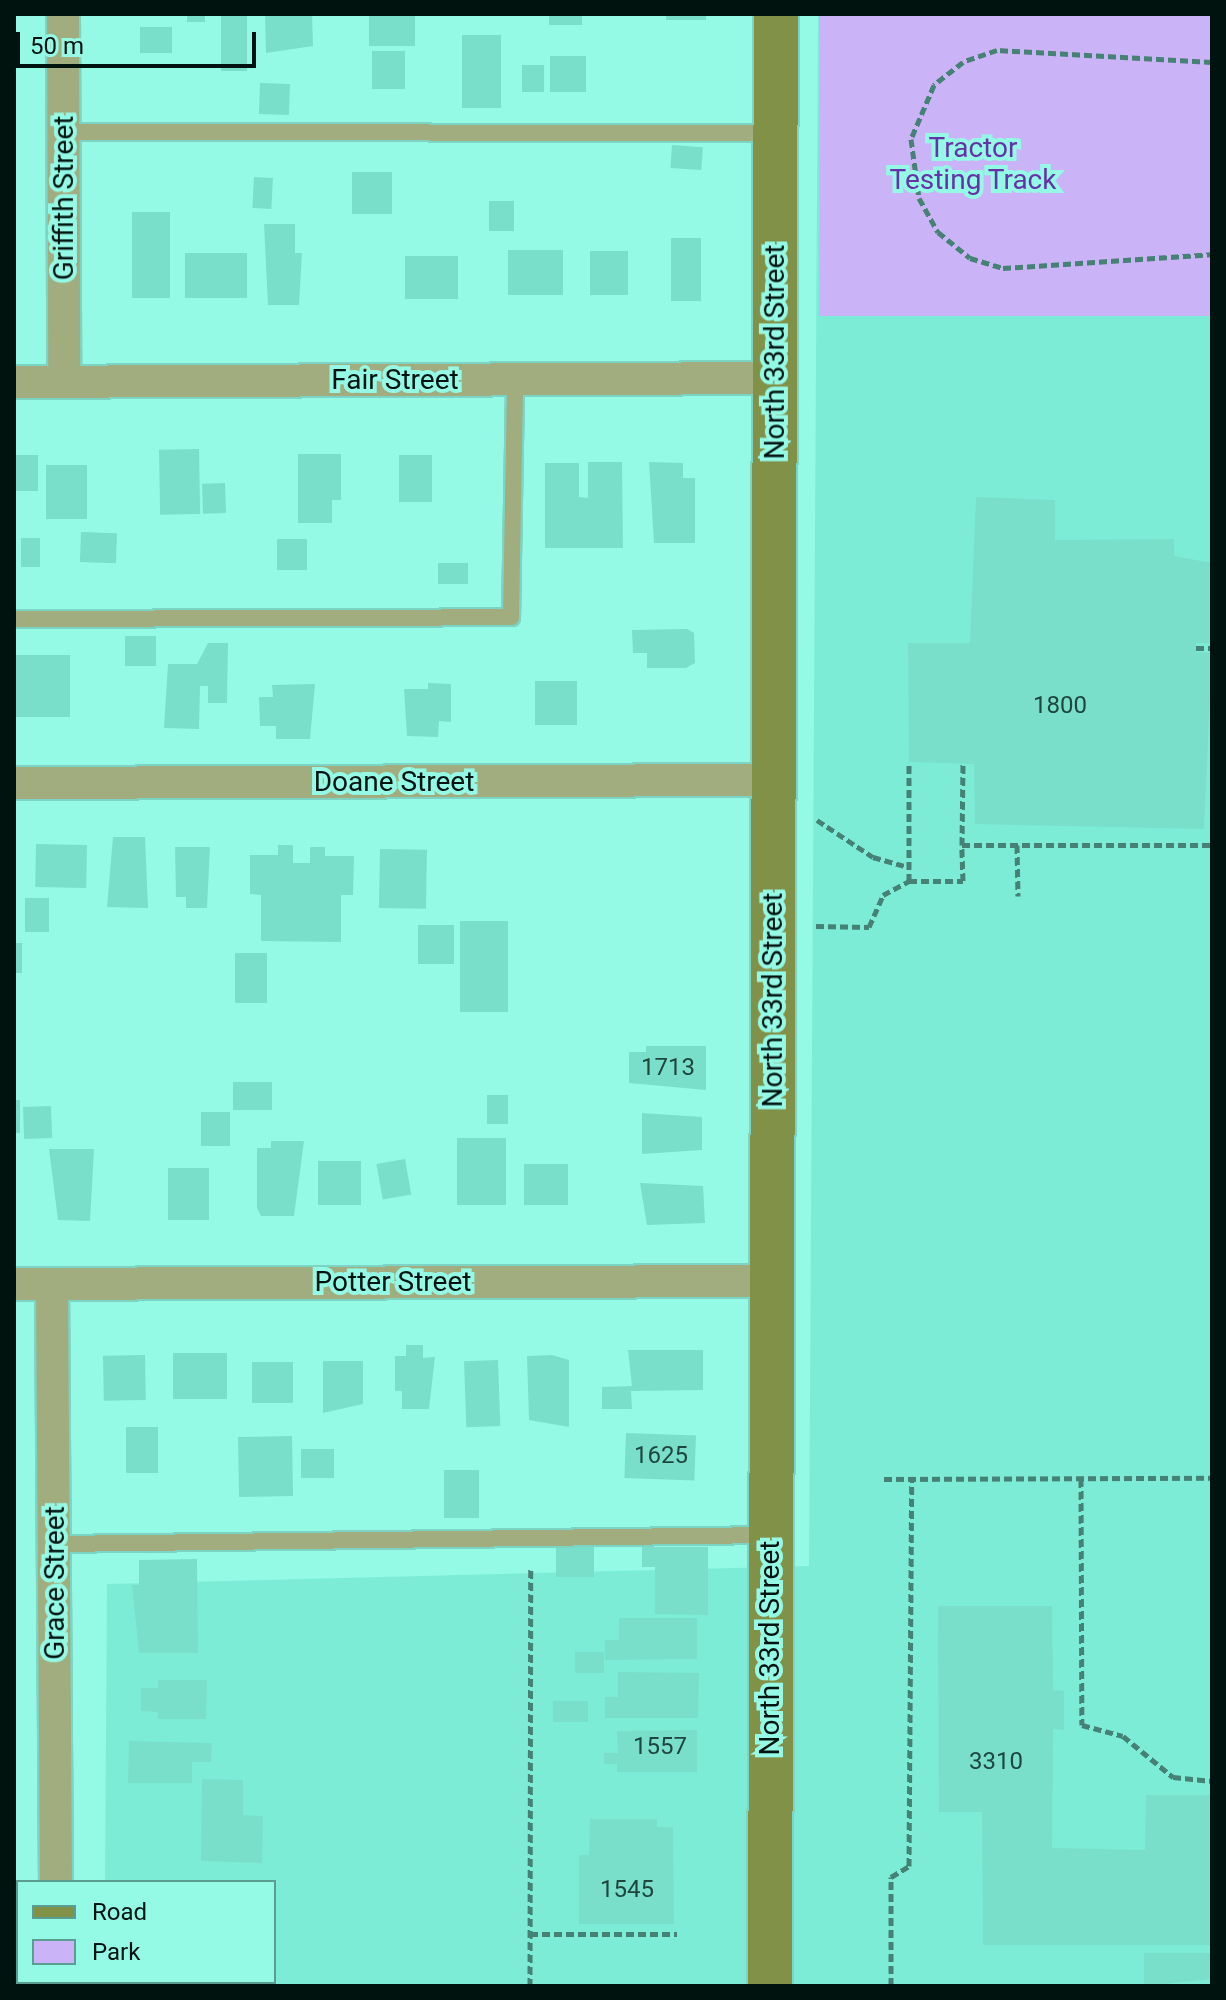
<!DOCTYPE html>
<style>
body{margin:0}
#map{position:relative;width:1226px;height:2000px;overflow:hidden;background:#94fae6;font-family:Roboto,sans-serif}
div>[style]{position:absolute}
.built>*{inset:0;background:#7decd7}
.green>*{inset:0;background:#cab3f6;transform-origin:0 0}
.building>*{inset:0;background:#79dfcb;transform-origin:0 0}
.path>*{height:5px;margin-top:-2.5px;transform-origin:0;background:repeating-linear-gradient(90deg,#468175 0 8px,transparent 0 12px)}
.roads{filter:drop-shadow(2px 0 #7cd5c4) drop-shadow(-2px 0 #7cd5c4) drop-shadow(0 2px #7cd5c4) drop-shadow(0 -2px #7cd5c4)}
.service>*{height:16px;margin:-8px;padding:0 8px;transform-origin:8px;border-radius:8px;background:#a1ad7e}
.minor>*{height:32px;margin:-16px;padding:0 16px;transform-origin:16px;border-radius:16px;background:#a1ad7e}
.secondary>*{height:44px;margin:-22px;padding:0 22px;transform-origin:22px;border-radius:22px;background:#819148}
span{translate:-50% -50%;white-space:nowrap;text-align:center;line-height:1.15;-webkit-text-stroke:8px #94fae6;paint-order:stroke}
.number-label{font-size:24px;color:#1e463e}
.number-label span{-webkit-text-stroke-width:0}
.park-label{font-size:28px;color:#6732a7}
.street-label{font-size:28px;color:#00130f}
.frame{position:absolute;inset:0;border:16px solid #00130f;pointer-events:none}
.legend{position:absolute;left:16px;top:1880px;width:260px;height:104px;box-sizing:border-box;background:#94fae6;border:2px solid #599e90;margin:0;padding:10px 14px;list-style:none;font-size:24px;color:#00130f}
.legend li{display:flex;align-items:center;gap:16px;height:40px}
.legend b{width:40px;border:2px solid #599e90}
.scale{position:absolute;left:16px;top:32px;width:240px;height:36px;box-sizing:border-box;border:4px solid #00130f;border-top:0;padding-left:10px;font-size:24px;line-height:28px;white-space:nowrap;color:#00130f;-webkit-text-stroke:6px #94fae6;paint-order:stroke}
</style>
<div id="map">
<div class="built">
<div style="clip-path:polygon(818px 14px,1212px 14px,1212px 1986px,105px 1986px,274px 1982px,274px 1882px,105px 1882px,107px 1584px,809px 1566px)"></div>
</div>
<div class="green">
<div style="left:819px;top:14px;width:393px;height:302px"></div>
</div>
<div class="building">
<div style="left:187px;top:14px;width:18px;height:8px"></div>
<div style="left:221px;top:14px;width:26px;height:57px"></div>
<div style="clip-path:polygon(265px 14px,312px 14px,313px 46px,266px 53px)"></div>
<div style="left:369px;top:14px;width:46px;height:32px"></div>
<div style="left:549px;top:14px;width:33px;height:11px"></div>
<div style="left:666px;top:14px;width:40px;height:6px"></div>
<div style="left:140px;top:27px;width:32px;height:26px"></div>
<div style="left:462px;top:35px;width:39px;height:73px"></div>
<div style="left:372px;top:51px;width:33px;height:38px"></div>
<div style="left:550px;top:56px;width:36px;height:36px"></div>
<div style="left:522px;top:65px;width:22px;height:27px"></div>
<div style="left:260px;top:83px;width:30px;height:31px;rotate:2deg"></div>
<div style="left:672px;top:145px;width:31px;height:23px;rotate:4deg"></div>
<div style="left:352px;top:172px;width:40px;height:42px"></div>
<div style="left:254px;top:177px;width:19px;height:31px;rotate:3deg"></div>
<div style="left:489px;top:201px;width:25px;height:30px"></div>
<div style="left:132px;top:212px;width:38px;height:86px"></div>
<div style="clip-path:polygon(264px 224px,295px 224px,295px 253px,302px 253px,299px 305px,268px 305px)"></div>
<div style="left:671px;top:238px;width:30px;height:63px"></div>
<div style="left:508px;top:250px;width:55px;height:45px"></div>
<div style="left:590px;top:251px;width:38px;height:44px"></div>
<div style="left:185px;top:253px;width:62px;height:45px"></div>
<div style="left:405px;top:256px;width:53px;height:43px"></div>
<div style="left:199px;top:449px;width:65px;height:40px;rotate:89deg"></div>
<div style="clip-path:polygon(298px 454px,341px 454px,341px 500px,332px 500px,332px 523px,298px 523px)"></div>
<div style="left:14px;top:455px;width:24px;height:36px"></div>
<div style="left:399px;top:455px;width:33px;height:47px"></div>
<div style="clip-path:polygon(588px 462px,622px 462px,623px 548px,545px 548px,545px 463px,579px 463px,579px 497px,588px 498px)"></div>
<div style="clip-path:polygon(649px 462px,683px 463px,683px 478px,695px 478px,695px 543px,654px 543px)"></div>
<div style="left:87px;top:465px;width:54px;height:41px;rotate:90deg"></div>
<div style="left:225px;top:483px;width:30px;height:23px;rotate:88deg"></div>
<div style="clip-path:polygon(976px 497px,1055px 500px,1055px 540px,1174px 539px,1174px 556px,1212px 563px,1212px 643px,1196px 643px,1196px 652px,1212px 653px,1204px 829px,975px 824px,974px 764px,909px 762px,908px 643px,970px 643px)"></div>
<div style="left:81px;top:532px;width:36px;height:30px;rotate:2deg"></div>
<div style="left:21px;top:538px;width:19px;height:29px"></div>
<div style="left:277px;top:539px;width:30px;height:31px"></div>
<div style="left:438px;top:563px;width:30px;height:21px"></div>
<div style="clip-path:polygon(687px 629px,694px 633px,695px 663px,686px 668px,647px 668px,647px 653px,633px 653px,632px 630px)"></div>
<div style="left:125px;top:636px;width:31px;height:30px"></div>
<div style="clip-path:polygon(208px 643px,228px 643px,227px 703px,208px 703px,208px 686px,200px 686px,199px 729px,164px 728px,168px 664px,197px 664px)"></div>
<div style="left:14px;top:655px;width:56px;height:62px"></div>
<div style="left:535px;top:681px;width:42px;height:44px"></div>
<div style="clip-path:polygon(428px 683px,451px 684px,451px 722px,439px 721px,438px 737px,407px 736px,404px 689px,428px 689px)"></div>
<div style="clip-path:polygon(315px 684px,310px 739px,276px 739px,276px 726px,260px 726px,259px 697px,273px 697px,272px 685px)"></div>
<div style="clip-path:polygon(113px 837px,145px 837px,148px 908px,107px 907px)"></div>
<div style="left:36px;top:844px;width:51px;height:43px;rotate:1deg"></div>
<div style="clip-path:polygon(278px 845px,293px 845px,293px 863px,310px 863px,310px 847px,325px 847px,325px 856px,354px 856px,353px 895px,341px 895px,341px 942px,261px 941px,261px 895px,250px 894px,250px 855px,278px 855px)"></div>
<div style="clip-path:polygon(175px 847px,210px 847px,207px 908px,186px 908px,186px 897px,176px 897px)"></div>
<div style="left:380px;top:849px;width:47px;height:59px;rotate:1deg"></div>
<div style="left:25px;top:898px;width:24px;height:34px"></div>
<div style="left:460px;top:921px;width:48px;height:91px"></div>
<div style="left:418px;top:925px;width:36px;height:39px"></div>
<div style="left:14px;top:943px;width:8px;height:30px"></div>
<div style="left:235px;top:953px;width:32px;height:50px"></div>
<div style="clip-path:polygon(646px 1046px,706px 1046px,706px 1090px,629px 1083px,629px 1052px,646px 1052px)"></div>
<div style="left:233px;top:1082px;width:39px;height:28px"></div>
<div style="left:487px;top:1095px;width:21px;height:29px"></div>
<div style="left:14px;top:1100px;width:6px;height:33px"></div>
<div style="left:51px;top:1106px;width:32px;height:28px;rotate:88deg"></div>
<div style="left:201px;top:1112px;width:29px;height:34px"></div>
<div style="clip-path:polygon(642px 1113px,702px 1117px,702px 1150px,642px 1154px)"></div>
<div style="left:457px;top:1138px;width:49px;height:67px"></div>
<div style="clip-path:polygon(271px 1141px,304px 1141px,294px 1216px,261px 1216px,257px 1208px,257px 1148px,271px 1148px)"></div>
<div style="clip-path:polygon(49px 1149px,94px 1149px,90px 1221px,58px 1220px)"></div>
<div style="left:405px;top:1159px;width:36px;height:29px;rotate:80deg"></div>
<div style="left:318px;top:1161px;width:43px;height:44px"></div>
<div style="left:524px;top:1164px;width:44px;height:41px"></div>
<div style="left:168px;top:1168px;width:41px;height:52px"></div>
<div style="clip-path:polygon(640px 1183px,703px 1186px,705px 1223px,647px 1225px)"></div>
<div style="clip-path:polygon(406px 1345px,423px 1345px,423px 1358px,435px 1357px,429px 1409px,402px 1409px,402px 1391px,395px 1391px,395px 1356px,406px 1356px)"></div>
<div style="clip-path:polygon(628px 1350px,703px 1350px,703px 1390px,631px 1391px,632px 1409px,602px 1409px,602px 1387px,632px 1386px)"></div>
<div style="left:227px;top:1353px;width:46px;height:54px;rotate:90deg"></div>
<div style="left:145px;top:1355px;width:45px;height:42px;rotate:89deg"></div>
<div style="clip-path:polygon(552px 1355px,569px 1360px,569px 1427px,529px 1420px,527px 1356px)"></div>
<div style="left:498px;top:1360px;width:66px;height:34px;rotate:88deg"></div>
<div style="clip-path:polygon(323px 1361px,363px 1361px,363px 1404px,323px 1413px)"></div>
<div style="left:293px;top:1362px;width:41px;height:41px;rotate:90deg"></div>
<div style="left:126px;top:1427px;width:32px;height:46px"></div>
<div style="left:626px;top:1433px;width:70px;height:45px;rotate:2deg"></div>
<div style="left:292px;top:1436px;width:60px;height:54px;rotate:89deg"></div>
<div style="left:301px;top:1449px;width:33px;height:29px"></div>
<div style="left:444px;top:1470px;width:35px;height:48px"></div>
<div style="left:556px;top:1547px;width:38px;height:30px"></div>
<div style="clip-path:polygon(642px 1547px,708px 1547px,708px 1615px,655px 1614px,655px 1567px,642px 1567px)"></div>
<div style="clip-path:polygon(197px 1559px,198px 1653px,139px 1653px,132px 1585px,139px 1585px,139px 1560px)"></div>
<div style="clip-path:polygon(938px 1606px,1052px 1606px,1053px 1690px,1064px 1691px,1064px 1730px,1053px 1729px,1052px 1848px,1145px 1850px,1146px 1795px,1212px 1795px,1212px 1945px,983px 1945px,982px 1812px,939px 1812px)"></div>
<div style="clip-path:polygon(619px 1618px,697px 1618px,697px 1659px,605px 1660px,605px 1640px,619px 1640px)"></div>
<div style="left:575px;top:1652px;width:29px;height:21px"></div>
<div style="clip-path:polygon(618px 1672px,699px 1673px,698px 1718px,605px 1718px,605px 1697px,618px 1697px)"></div>
<div style="clip-path:polygon(158px 1680px,207px 1680px,206px 1719px,158px 1719px,158px 1712px,141px 1711px,141px 1688px,158px 1688px)"></div>
<div style="left:553px;top:1701px;width:35px;height:21px"></div>
<div style="clip-path:polygon(697px 1730px,697px 1772px,617px 1772px,617px 1764px,604px 1764px,604px 1753px,618px 1753px,617px 1731px)"></div>
<div style="clip-path:polygon(129px 1741px,212px 1743px,211px 1762px,192px 1762px,192px 1783px,128px 1783px)"></div>
<div style="clip-path:polygon(202px 1779px,243px 1780px,243px 1815px,263px 1816px,262px 1863px,201px 1861px)"></div>
<div style="clip-path:polygon(590px 1819px,657px 1819px,657px 1827px,673px 1827px,674px 1924px,579px 1924px,579px 1855px,589px 1855px)"></div>
<div style="clip-path:polygon(1144px 1953px,1212px 1953px,1212px 1979px,1144px 1986px)"></div>
</div>
<div class="path">
<div style="left:1212px;top:62px;width:215px;rotate:-176.8deg"></div>
<div style="left:997px;top:50px;width:36px;rotate:161deg"></div>
<div style="left:963px;top:62px;width:37px;rotate:142deg"></div>
<div style="left:934px;top:85px;width:59px;rotate:113.1deg"></div>
<div style="left:911px;top:139px;width:60px;rotate:82.3deg"></div>
<div style="left:919px;top:198px;width:39px;rotate:61deg"></div>
<div style="left:938px;top:232px;width:41px;rotate:39.1deg"></div>
<div style="left:970px;top:258px;width:34px;rotate:17deg"></div>
<div style="left:1003px;top:268px;width:209px;rotate:-3.8deg"></div>
<div style="left:1196px;top:648px;width:16px"></div>
<div style="left:817px;top:820px;width:67px;rotate:33.5deg"></div>
<div style="left:873px;top:857px;width:37px;rotate:16deg"></div>
<div style="left:962px;top:845px;width:81px;rotate:-89.3deg"></div>
<div style="left:1017px;top:845px;width:51px;rotate:88.9deg"></div>
<div style="left:909px;top:881px;width:119px;rotate:-90deg"></div>
<div style="left:816px;top:926px;width:53px;rotate:1.1deg"></div>
<div style="left:869px;top:927px;width:35px;rotate:-66deg"></div>
<div style="left:883px;top:895px;width:30px;rotate:-28deg"></div>
<div style="left:909px;top:881px;width:54px"></div>
<div style="left:963px;top:881px;width:36px;rotate:-92deg"></div>
<div style="left:962px;top:845px;width:250px"></div>
<div style="left:884px;top:1479px;width:328px;rotate:-0.2deg"></div>
<div style="left:1081px;top:1479px;width:246px;rotate:89.8deg"></div>
<div style="left:1082px;top:1725px;width:42px;rotate:15deg"></div>
<div style="left:1123px;top:1736px;width:65px;rotate:39.4deg"></div>
<div style="left:1173px;top:1777px;width:39px;rotate:6deg"></div>
<div style="left:530px;top:1934px;width:147px"></div>
<div style="left:530px;top:1986px;width:419px;rotate:-89.9deg"></div>
<div style="left:891px;top:1986px;width:109px;rotate:-90deg"></div>
<div style="left:891px;top:1877px;width:21px;rotate:-31deg"></div>
<div style="left:909px;top:1866px;width:387px;rotate:-89.6deg"></div>
</div>
<div class="roads">
<div class="service">
<div style="left:63px;top:132px;width:711px;rotate:0.08deg"></div>
<div style="left:14px;top:619px;width:497px;rotate:-0.2deg"></div>
<div style="left:511px;top:617px;width:238px;rotate:-89deg"></div>
<div style="left:56px;top:1544px;width:714px;rotate:-0.72deg"></div>
</div>
<div class="minor">
<div style="left:63px;top:14px;width:368px;rotate:89.8deg"></div>
<div style="left:14px;top:382px;width:761px;rotate:-0.3deg"></div>
<div style="left:14px;top:783px;width:760px;rotate:-0.23deg"></div>
<div style="left:14px;top:1284px;width:758px;rotate:-0.23deg"></div>
<div style="left:52px;top:1284px;width:598px;rotate:89.62deg"></div>
<div style="left:56px;top:1982px;width:4px;rotate:90deg"></div>
</div>
<div class="secondary">
<div style="left:770px;top:1986px;width:1972px;rotate:-89.83deg"></div>
</div>
</div>
<div class="number-label">
<span style="left:1060px;top:706px">1800</span>
<span style="left:668px;top:1068px">1713</span>
<span style="left:661px;top:1456px">1625</span>
<span style="left:660px;top:1747px">1557</span>
<span style="left:996px;top:1762px">3310</span>
<span style="left:627px;top:1890px">1545</span>
</div>
<div class="park-label">
<span style="left:973px;top:164px">Tractor<br>Testing Track</span>
</div>
<div class="street-label">
<span style="left:64px;top:198px;rotate:-90deg">Griffith Street</span>
<span style="left:775px;top:352px;rotate:-90deg">North 33rd Street</span>
<span style="left:395px;top:380px">Fair Street</span>
<span style="left:394px;top:782px">Doane Street</span>
<span style="left:773px;top:1000px;rotate:-90deg">North 33rd Street</span>
<span style="left:393px;top:1282px">Potter Street</span>
<span style="left:55px;top:1583px;rotate:-90deg">Grace Street</span>
<span style="left:770px;top:1648px;rotate:-90deg">North 33rd Street</span>
</div>
<div class="frame"></div>
<ul class="legend">
<li><b style="height:10px;background:#819148"></b>Road</li>
<li><b style="height:22px;background:#cab3f6"></b>Park</li>
</ul>
<div class="scale">50 m</div>
</div>
